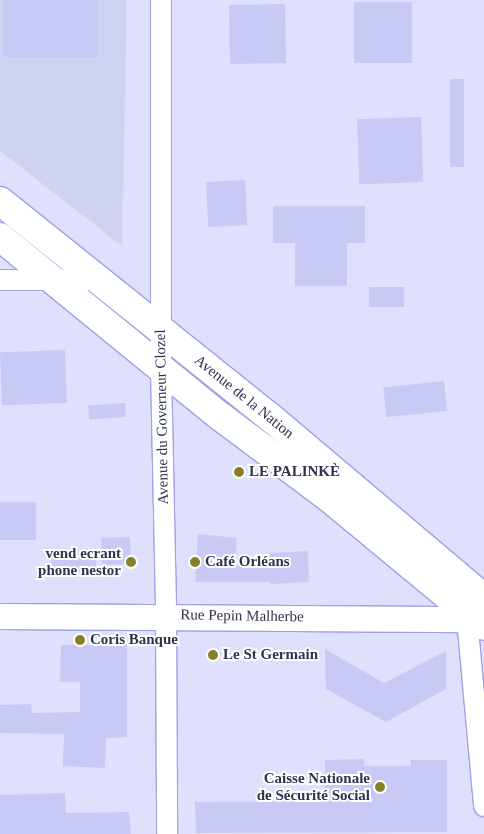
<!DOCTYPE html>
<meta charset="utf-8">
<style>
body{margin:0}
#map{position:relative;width:484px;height:834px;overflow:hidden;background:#dee0fd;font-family:Georgia,serif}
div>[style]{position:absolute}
.built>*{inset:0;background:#d0d2f1}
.building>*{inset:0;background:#c8caf5;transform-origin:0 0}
.roads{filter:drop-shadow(1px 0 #a0a1e5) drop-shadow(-1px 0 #a0a1e5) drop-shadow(0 1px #a0a1e5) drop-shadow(0 -1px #a0a1e5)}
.minor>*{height:20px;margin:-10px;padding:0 10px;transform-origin:10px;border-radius:10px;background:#fff}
.tertiary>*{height:25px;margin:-12.5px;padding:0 12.5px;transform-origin:12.5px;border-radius:12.5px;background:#fff}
.secondary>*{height:28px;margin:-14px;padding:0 14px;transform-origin:14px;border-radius:14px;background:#fff}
.dots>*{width:14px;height:14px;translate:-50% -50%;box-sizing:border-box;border:2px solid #fff;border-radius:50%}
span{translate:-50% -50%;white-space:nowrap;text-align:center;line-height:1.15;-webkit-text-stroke:4px #fff;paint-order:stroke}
.street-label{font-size:15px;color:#31324d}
.poi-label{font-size:15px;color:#31324d;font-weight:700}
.left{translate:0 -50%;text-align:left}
.right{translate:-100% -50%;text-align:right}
</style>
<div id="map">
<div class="built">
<div style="clip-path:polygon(0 0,127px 0,122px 246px,0 151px)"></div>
</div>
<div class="building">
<div style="left:3px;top:0;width:95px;height:57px"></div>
<div style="left:354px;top:2px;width:58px;height:61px"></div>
<div style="left:285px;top:4px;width:59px;height:56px;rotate:89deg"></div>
<div style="left:450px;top:79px;width:14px;height:88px"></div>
<div style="left:421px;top:117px;width:65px;height:64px;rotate:88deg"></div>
<div style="left:245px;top:180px;width:45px;height:39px;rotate:87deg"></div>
<div style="clip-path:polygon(273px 206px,365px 206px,365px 243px,347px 243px,347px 286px,295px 286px,295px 243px,273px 243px)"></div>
<div style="left:404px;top:287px;width:20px;height:35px;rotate:90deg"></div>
<div style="left:65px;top:350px;width:53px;height:65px;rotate:88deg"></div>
<div style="left:444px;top:381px;width:30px;height:61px;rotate:84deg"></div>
<div style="left:125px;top:403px;width:14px;height:37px;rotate:86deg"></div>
<div style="left:0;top:502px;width:36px;height:38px"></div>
<div style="clip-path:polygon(198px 534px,237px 538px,235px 564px,270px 566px,269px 553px,308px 551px,309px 582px,271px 584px,270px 582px,195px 582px)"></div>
<div style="left:130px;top:537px;width:27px;height:29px;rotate:88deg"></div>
<div style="left:96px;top:559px;width:15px;height:45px;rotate:90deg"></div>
<div style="clip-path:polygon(61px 645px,127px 645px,127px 737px,106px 738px,105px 768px,63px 766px,64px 734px,0 733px,0 705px,31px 704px,32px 713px,80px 712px,80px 682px,60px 682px)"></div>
<div style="clip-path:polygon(325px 649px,384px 683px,446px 651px,446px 689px,386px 722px,326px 689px)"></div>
<div style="clip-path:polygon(364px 759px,364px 766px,411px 766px,411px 760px,447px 760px,447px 832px,196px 833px,195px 802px,325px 801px,325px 760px)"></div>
<div style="clip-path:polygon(65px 793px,66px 813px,129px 812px,131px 834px,0 834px,0 795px)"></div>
</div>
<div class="roads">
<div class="minor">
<div style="left:161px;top:0;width:368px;rotate:90deg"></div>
<div style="left:161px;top:368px;width:247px;rotate:88.8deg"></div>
<div style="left:166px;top:615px;width:219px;rotate:89.7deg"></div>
<div style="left:0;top:280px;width:99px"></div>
<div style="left:467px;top:618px;width:189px;rotate:84.8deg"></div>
</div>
<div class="tertiary">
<div style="left:0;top:616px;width:475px;rotate:0.4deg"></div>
<div style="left:475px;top:619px;width:9px;rotate:-18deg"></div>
</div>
<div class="secondary">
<div style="left:0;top:201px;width:347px;rotate:38.7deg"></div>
<div style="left:271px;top:418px;width:279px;rotate:40.2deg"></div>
<div style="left:0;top:237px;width:285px;rotate:39.2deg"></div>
<div style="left:221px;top:417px;width:134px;rotate:36.8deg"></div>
<div style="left:328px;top:497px;width:202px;rotate:39.6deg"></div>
</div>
</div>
<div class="dots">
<div style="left:239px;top:472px;background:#897f26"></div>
<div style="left:131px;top:562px;background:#897f26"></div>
<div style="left:195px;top:562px;background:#897f26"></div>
<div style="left:80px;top:640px;background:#897f26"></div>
<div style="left:213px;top:655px;background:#897f26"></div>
<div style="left:380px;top:787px;background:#897f26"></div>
</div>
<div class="street-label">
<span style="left:244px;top:397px;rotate:39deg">Avenue de la Nation</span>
<span style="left:162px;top:417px;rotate:-91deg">Avenue du Governeur Clozel</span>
<span style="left:242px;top:616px;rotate:1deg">Rue Pepin Malherbe</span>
</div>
<div class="poi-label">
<span class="left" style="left:249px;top:472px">LE PALINKÈ</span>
<span class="right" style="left:121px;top:562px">vend ecrant<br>phone nestor</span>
<span class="left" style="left:205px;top:562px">Café Orléans</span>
<span class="left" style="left:90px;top:640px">Coris Banque</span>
<span class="left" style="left:223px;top:655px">Le St Germain</span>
<span class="right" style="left:370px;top:787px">Caisse Nationale<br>de Sécurité Social</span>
</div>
</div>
